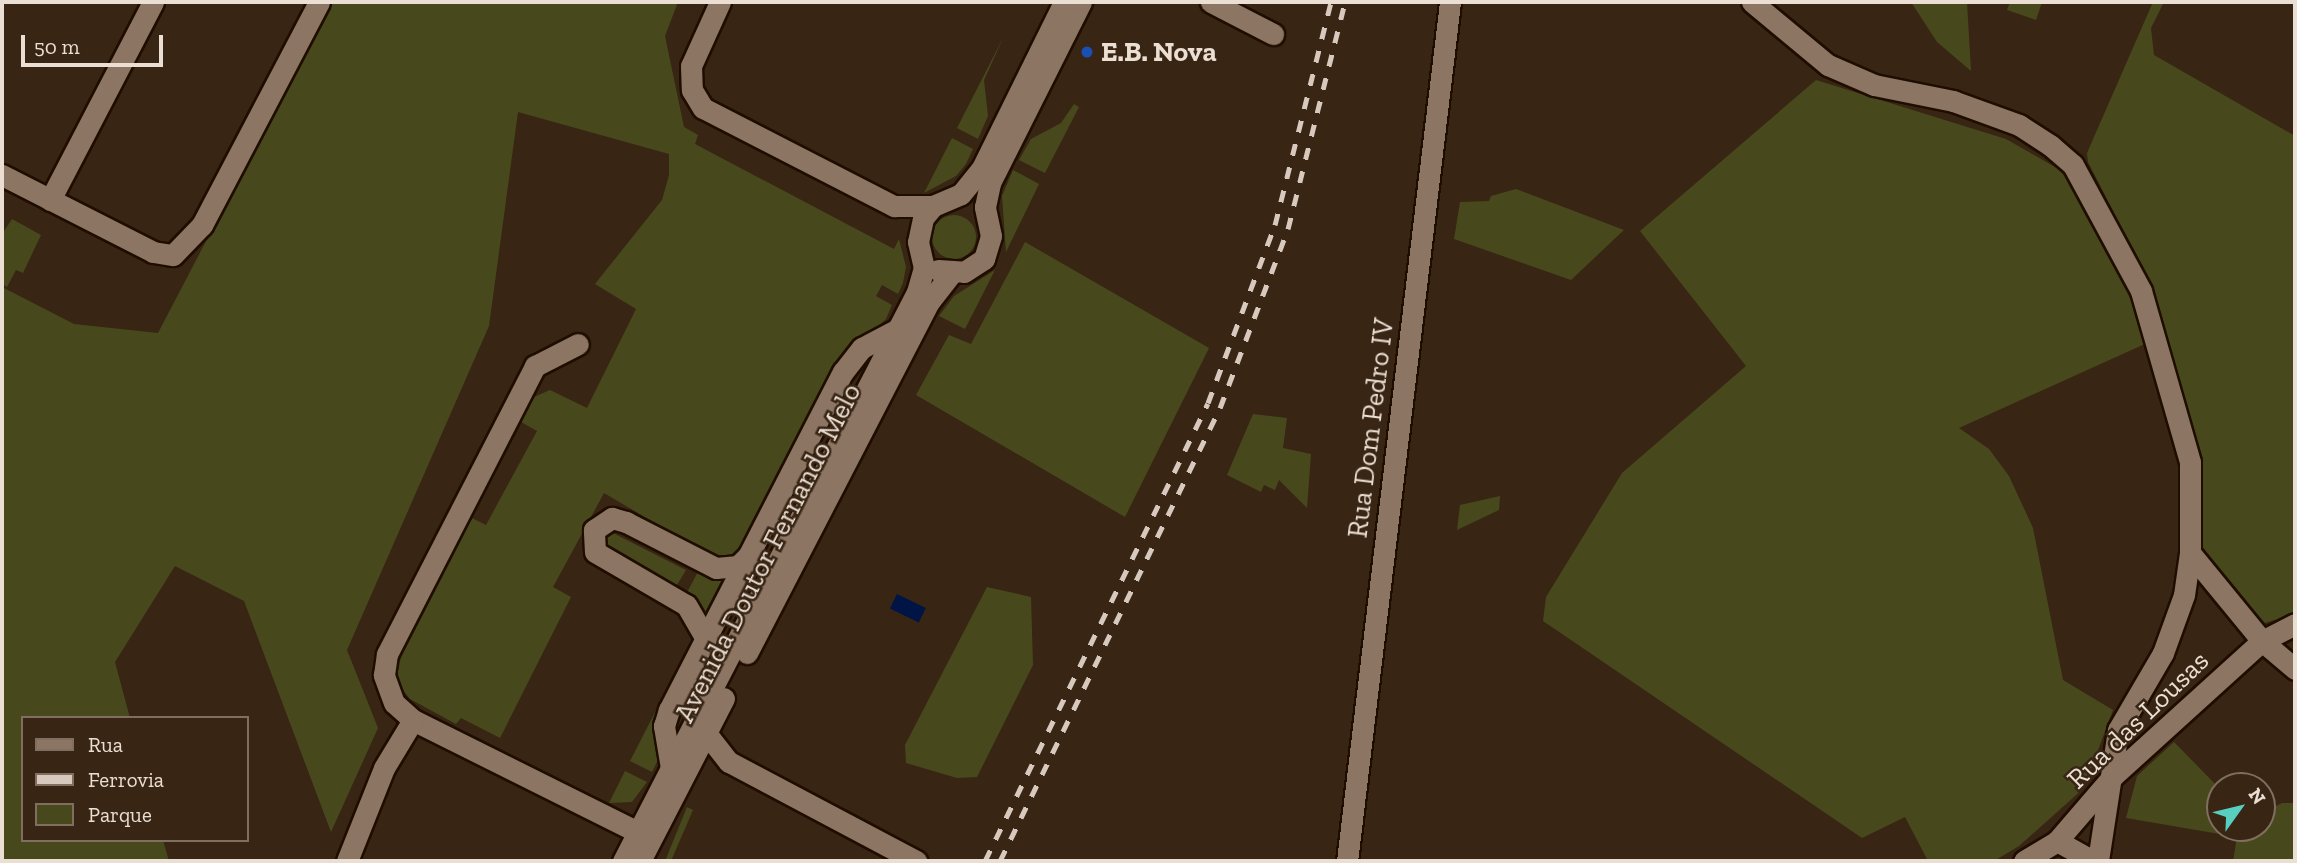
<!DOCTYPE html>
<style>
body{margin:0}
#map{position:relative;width:2297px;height:863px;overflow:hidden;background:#382514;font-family:"Zilla Slab",serif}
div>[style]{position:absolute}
.green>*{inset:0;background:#47491c}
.round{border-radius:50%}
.water>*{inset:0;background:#001445;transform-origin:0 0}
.roads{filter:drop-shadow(2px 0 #1f0d00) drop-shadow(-2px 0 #1f0d00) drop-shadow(0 2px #1f0d00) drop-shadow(0 -2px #1f0d00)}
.minor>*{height:21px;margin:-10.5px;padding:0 10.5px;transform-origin:10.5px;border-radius:10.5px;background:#8c7562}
.rail>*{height:5px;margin-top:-2.5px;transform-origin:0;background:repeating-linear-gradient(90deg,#d7c9bd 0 12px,transparent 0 24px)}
.dots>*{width:19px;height:19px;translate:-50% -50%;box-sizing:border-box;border:4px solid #382514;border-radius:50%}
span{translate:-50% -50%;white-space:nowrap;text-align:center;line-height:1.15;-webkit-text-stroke:5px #382514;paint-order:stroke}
.poi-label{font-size:28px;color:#ebded3;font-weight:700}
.left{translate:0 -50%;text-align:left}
.street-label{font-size:28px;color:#ebded3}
.frame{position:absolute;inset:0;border:4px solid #ebded3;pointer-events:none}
.legend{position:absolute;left:21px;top:716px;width:228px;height:126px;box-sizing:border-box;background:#382514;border:2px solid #806f60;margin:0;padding:9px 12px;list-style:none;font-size:21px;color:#ebded3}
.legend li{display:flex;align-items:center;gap:14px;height:35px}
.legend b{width:35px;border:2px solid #806f60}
.north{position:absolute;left:2206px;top:772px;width:70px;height:70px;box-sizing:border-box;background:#382514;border:2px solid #806f60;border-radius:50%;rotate:56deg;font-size:19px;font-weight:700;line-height:28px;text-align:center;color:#ebded3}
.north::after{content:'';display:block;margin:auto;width:24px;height:32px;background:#58cec0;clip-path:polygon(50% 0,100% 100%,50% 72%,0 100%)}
.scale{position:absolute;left:21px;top:35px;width:142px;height:32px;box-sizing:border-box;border:4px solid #ebded3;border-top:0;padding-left:9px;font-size:21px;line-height:24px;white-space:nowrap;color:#ebded3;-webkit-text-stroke:5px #382514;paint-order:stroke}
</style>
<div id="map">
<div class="green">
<div style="clip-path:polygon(331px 2px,678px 2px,665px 36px,684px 127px,698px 135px,695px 144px,894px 249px,899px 239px,906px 267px,903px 283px,898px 294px,882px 285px,876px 296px,892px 305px,886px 319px,833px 368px,762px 506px,768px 509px,748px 548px,725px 563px,659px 534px,655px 523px,604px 493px,553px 587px,571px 597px,500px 738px,461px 718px,456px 724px,410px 699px,396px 681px,401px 657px,472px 518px,486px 525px,537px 431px,521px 422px,534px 397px,550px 390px,587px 408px,636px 309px,595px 284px,662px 200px,669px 175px,669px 154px,518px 112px,489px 326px,347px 650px,378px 728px,331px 832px,244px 601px,175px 566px,115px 662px,130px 718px,23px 718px,23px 840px,163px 840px,169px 861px,2px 861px,2px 287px,74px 324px,158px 333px)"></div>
<div style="clip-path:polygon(1911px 2px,1967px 2px,1971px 71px,1937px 42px)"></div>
<div style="clip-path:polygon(2010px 2px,2042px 2px,2036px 20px,2007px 10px)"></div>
<div style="clip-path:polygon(2153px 2px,2164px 2px,2151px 28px,2154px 55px,2295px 136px,2295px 614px,2261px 624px,2200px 544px,2200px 461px,2147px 278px,2088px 162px,2087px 153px)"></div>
<div style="clip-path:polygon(1004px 36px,984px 80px,988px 116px,978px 139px,957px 128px)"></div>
<div style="clip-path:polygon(1816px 80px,2006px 139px,2062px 171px,2097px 220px,2127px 281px,2147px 343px,1959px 428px,1989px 449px,2009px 476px,2033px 528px,2063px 680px,2113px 710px,2084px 788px,2019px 846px,1994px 861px,1928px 861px,1905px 817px,1862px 838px,1543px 621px,1546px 597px,1622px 473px,1746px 366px,1640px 231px)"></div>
<div style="clip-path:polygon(1074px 104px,1079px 107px,1045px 173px,1019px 160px,1031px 139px,1061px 123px)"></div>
<div style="clip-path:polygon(952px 138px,973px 149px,966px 164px,956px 176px,924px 193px)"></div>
<div style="clip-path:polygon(1013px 170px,1039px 184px,1006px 252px,1002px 196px)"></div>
<div style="clip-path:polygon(1516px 189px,1624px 230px,1571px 280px,1454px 239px,1460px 202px,1489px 201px,1491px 196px)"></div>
<div class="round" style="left:932px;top:215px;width:44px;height:44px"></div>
<div style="clip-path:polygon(12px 219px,41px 235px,23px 273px,16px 270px,7px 287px,2px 284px,2px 234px)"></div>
<div style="clip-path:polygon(1025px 242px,1209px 348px,1125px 517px,916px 395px,949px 335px,971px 344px)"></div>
<div style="clip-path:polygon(995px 270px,965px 329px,939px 316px,954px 296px)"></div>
<div style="clip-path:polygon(868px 353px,671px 734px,671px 722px,856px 361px)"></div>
<div style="clip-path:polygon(1253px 414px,1287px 418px,1283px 448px,1311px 454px,1307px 508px,1279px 480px,1275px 490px,1264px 485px,1261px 492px,1227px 475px)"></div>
<div style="clip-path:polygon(1500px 496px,1499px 510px,1457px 530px,1460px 505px)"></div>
<div style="clip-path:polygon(611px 532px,686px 570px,677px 585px,607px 548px,604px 537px)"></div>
<div style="clip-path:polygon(699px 570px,731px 576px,709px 618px,685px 596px)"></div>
<div style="clip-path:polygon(987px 587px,1031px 597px,1033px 665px,977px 777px,957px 778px,906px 763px,905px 745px)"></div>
<div style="clip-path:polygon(665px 693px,670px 695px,660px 756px,652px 772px,630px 761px)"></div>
<div style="clip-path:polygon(2174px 742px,2220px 789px,2220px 828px,2262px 828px,2262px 813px,2282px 803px,2295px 803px,2295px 861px,2233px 861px,2237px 837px,2126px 818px,2137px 776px)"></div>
<div style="clip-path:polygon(625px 771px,647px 782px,632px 802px,609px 803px)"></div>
<div style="clip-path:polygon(687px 807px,693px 810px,671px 861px,665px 861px)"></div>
</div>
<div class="water">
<div style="left:897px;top:594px;width:32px;height:16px;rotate:26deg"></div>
</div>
<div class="roads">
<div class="minor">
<div style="left:720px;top:2px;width:70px;rotate:114.4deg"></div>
<div style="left:691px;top:66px;width:24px;rotate:88deg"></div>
<div style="left:692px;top:90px;width:21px;rotate:59deg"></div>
<div style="left:703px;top:108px;width:215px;rotate:27.2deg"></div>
<div style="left:894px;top:206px;width:39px"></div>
<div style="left:1211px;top:2px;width:70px;rotate:27.3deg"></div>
<div style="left:1752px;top:2px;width:99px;rotate:39.7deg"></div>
<div style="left:1828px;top:65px;width:50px;rotate:23.5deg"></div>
<div style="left:1874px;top:85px;width:81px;rotate:11.4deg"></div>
<div style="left:1953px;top:101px;width:70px;rotate:20deg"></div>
<div style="left:2019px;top:125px;width:37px;rotate:33deg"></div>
<div style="left:2050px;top:145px;width:30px;rotate:41deg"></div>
<div style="left:2073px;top:165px;width:143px;rotate:61.6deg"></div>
<div style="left:2141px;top:291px;width:178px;rotate:74deg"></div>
<div style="left:2190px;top:462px;width:91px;rotate:90deg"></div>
<div style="left:2190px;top:553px;width:42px;rotate:98.1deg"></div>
<div style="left:2184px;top:595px;width:62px;rotate:109.9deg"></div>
<div style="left:2163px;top:653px;width:89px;rotate:120.3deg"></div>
<div style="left:2118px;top:730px;width:133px;rotate:98.7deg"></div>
<div style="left:2px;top:175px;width:169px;rotate:27deg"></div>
<div style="left:153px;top:252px;width:20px;rotate:9deg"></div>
<div style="left:173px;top:255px;width:42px;rotate:-46deg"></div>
<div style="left:202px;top:225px;width:252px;rotate:-62.3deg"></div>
<div style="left:50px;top:200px;width:223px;rotate:-62.5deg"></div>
<div style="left:938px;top:270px;width:26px;rotate:4deg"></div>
<div style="left:964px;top:272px;width:24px;rotate:-33deg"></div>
<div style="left:984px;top:259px;width:24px;rotate:-73deg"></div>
<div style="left:991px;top:236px;width:30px;rotate:-102deg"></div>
<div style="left:985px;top:207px;width:25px;rotate:-78deg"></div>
<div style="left:990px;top:183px;width:203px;rotate:-63.3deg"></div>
<div style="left:2190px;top:553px;width:114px;rotate:50.7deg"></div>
<div style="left:2262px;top:641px;width:43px;rotate:40.3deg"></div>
<div style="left:706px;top:639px;width:39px;rotate:-120deg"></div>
<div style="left:686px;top:605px;width:105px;rotate:-149.8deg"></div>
<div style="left:595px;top:552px;width:22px;rotate:-93deg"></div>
<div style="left:594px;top:530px;width:22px;rotate:-34deg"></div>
<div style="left:612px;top:518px;width:15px;rotate:16deg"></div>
<div style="left:626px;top:522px;width:101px;rotate:27.1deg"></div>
<div style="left:716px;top:568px;width:22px;rotate:-5deg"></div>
<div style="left:738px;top:566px;width:16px;rotate:-45deg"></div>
<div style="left:747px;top:653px;width:395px;rotate:-62.6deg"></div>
<div style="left:929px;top:302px;width:36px;rotate:-52deg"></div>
<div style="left:413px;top:720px;width:251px;rotate:26.5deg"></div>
<div style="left:706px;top:733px;width:37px;rotate:52deg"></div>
<div style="left:729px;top:762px;width:212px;rotate:27.9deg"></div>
<div style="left:671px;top:768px;width:43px;rotate:-99.5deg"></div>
<div style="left:664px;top:726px;width:17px;rotate:-73deg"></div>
<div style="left:669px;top:710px;width:380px;rotate:-62.8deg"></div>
<div style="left:843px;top:372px;width:31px;rotate:-52deg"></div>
<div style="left:862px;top:348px;width:40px;rotate:-28deg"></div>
<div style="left:2057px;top:841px;width:41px;rotate:29.1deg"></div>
<div style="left:347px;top:861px;width:100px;rotate:-68.3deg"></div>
<div style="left:384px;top:768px;width:56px;rotate:-58.9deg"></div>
<div style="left:413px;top:720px;width:25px;rotate:-138deg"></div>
<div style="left:394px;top:703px;width:30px;rotate:-110deg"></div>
<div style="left:384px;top:675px;width:21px;rotate:-82deg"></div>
<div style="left:387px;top:654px;width:324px;rotate:-62.8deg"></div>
<div style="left:535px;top:366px;width:48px;rotate:-27.1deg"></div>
<div style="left:623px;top:861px;width:640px;rotate:-62.67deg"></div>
<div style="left:917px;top:292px;width:25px;rotate:-74deg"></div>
<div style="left:924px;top:268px;width:27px;rotate:-103deg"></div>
<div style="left:918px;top:242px;width:25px;rotate:-78deg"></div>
<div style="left:923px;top:218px;width:16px;rotate:-50deg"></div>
<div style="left:933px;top:206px;width:30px;rotate:-23deg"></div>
<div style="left:961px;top:194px;width:33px;rotate:-51deg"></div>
<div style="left:982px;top:168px;width:185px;rotate:-63.7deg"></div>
<div style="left:640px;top:861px;width:183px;rotate:-62.7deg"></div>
<div style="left:1347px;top:861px;width:865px;rotate:-83.16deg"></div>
<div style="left:2024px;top:861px;width:39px;rotate:-31deg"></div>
<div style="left:2057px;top:841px;width:86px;rotate:-49.3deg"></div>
<div style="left:2113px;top:776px;width:201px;rotate:-42.2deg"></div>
<div style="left:2262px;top:641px;width:37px;rotate:-27deg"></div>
</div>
</div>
<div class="rail">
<div style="left:985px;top:861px;width:509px;rotate:-64.04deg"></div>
<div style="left:1208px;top:403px;width:190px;rotate:-69.4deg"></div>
<div style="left:1275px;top:225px;width:230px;rotate:-75.9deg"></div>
<div style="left:1000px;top:861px;width:504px;rotate:-64.1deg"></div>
<div style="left:1220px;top:408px;width:191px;rotate:-69.2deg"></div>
<div style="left:1288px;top:229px;width:234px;rotate:-75.9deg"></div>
</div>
<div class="dots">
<div style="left:1087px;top:52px;background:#1a4fb4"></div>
</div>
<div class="poi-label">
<span class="left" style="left:1101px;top:52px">E.B. Nova</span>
</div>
<div class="street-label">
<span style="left:1371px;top:428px;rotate:-83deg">Rua Dom Pedro IV</span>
<span style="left:768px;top:553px;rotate:-63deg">Avenida Doutor Fernando Melo</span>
<span style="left:2138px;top:720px;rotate:-44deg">Rua das Lousas</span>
</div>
<div class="frame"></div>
<ul class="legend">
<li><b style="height:9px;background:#8c7562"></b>Rua</li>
<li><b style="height:9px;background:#d7c9bd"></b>Ferrovia</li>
<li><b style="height:19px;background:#47491c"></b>Parque</li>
</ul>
<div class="north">N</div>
<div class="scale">50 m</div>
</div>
